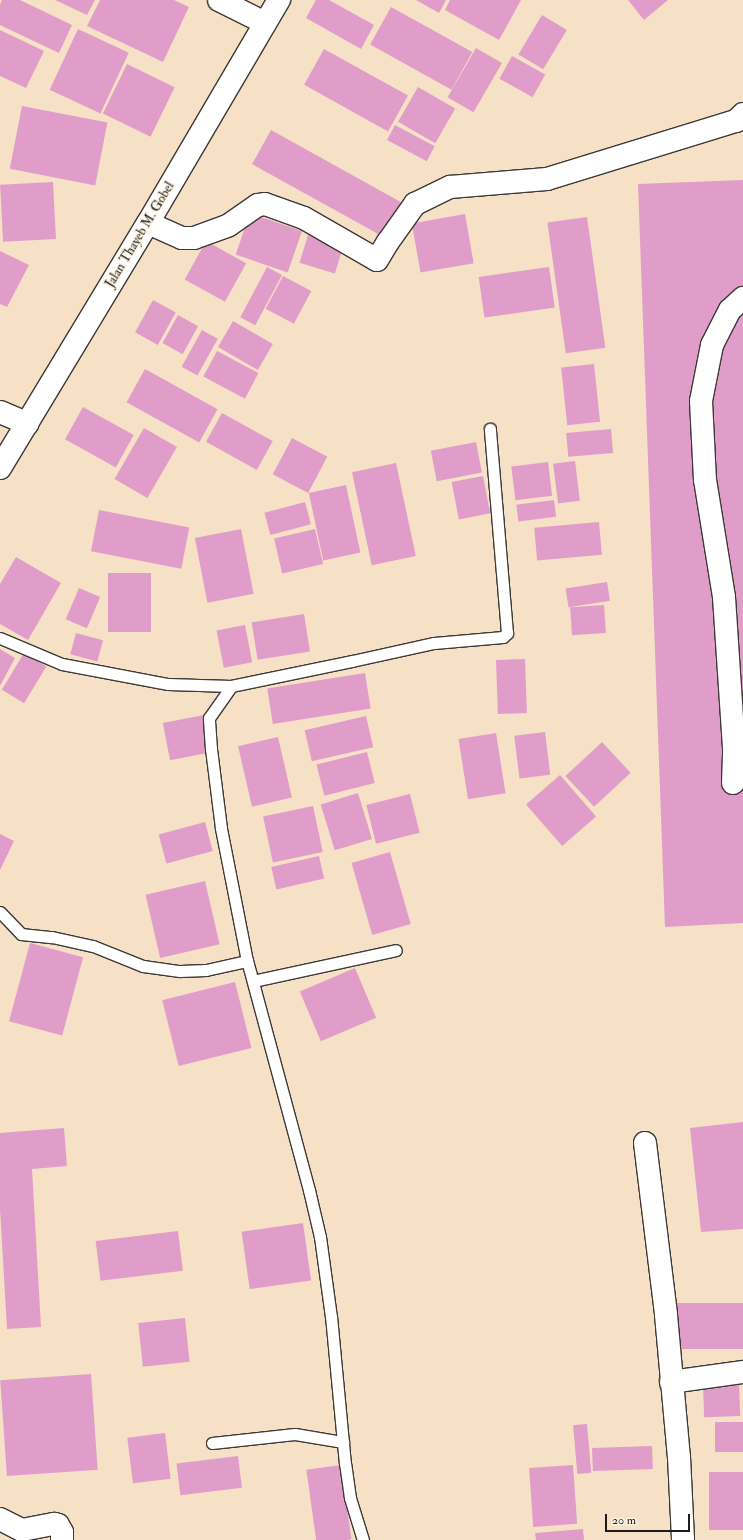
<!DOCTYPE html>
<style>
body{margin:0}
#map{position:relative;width:743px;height:1540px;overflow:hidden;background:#f6e0c6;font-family:"IM FELL Double Pica",serif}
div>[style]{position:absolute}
.building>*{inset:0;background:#e19dc9;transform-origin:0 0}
.roads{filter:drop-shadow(1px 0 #3d3936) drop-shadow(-1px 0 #3d3936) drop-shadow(0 1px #3d3936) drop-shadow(0 -1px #3d3936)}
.service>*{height:11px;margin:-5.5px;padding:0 5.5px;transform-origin:5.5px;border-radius:5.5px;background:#fff}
.minor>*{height:22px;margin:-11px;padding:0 11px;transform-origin:11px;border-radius:11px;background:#fff}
.primary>*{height:22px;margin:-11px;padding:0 11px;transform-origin:11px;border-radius:11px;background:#fff}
span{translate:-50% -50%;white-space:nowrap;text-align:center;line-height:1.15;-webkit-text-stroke:3px #fcf5e5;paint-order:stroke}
.street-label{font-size:13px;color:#1c1c1c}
.scale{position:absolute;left:605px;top:1514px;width:85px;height:18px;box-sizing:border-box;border:2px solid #1c1c1c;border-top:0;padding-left:5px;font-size:12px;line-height:14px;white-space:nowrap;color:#1c1c1c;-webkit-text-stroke:3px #fcf5e5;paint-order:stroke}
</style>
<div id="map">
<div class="building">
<div style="clip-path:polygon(2px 0,20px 0,72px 25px,59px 53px,0 25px,0 5px)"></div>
<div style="clip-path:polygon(55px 0,95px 0,87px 15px)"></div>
<div style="clip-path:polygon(100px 0,174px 0,189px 7px,163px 62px,87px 26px)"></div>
<div style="clip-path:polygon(316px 0,329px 0,374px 25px,361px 49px,306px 18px)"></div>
<div style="clip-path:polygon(416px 0,446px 0,439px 13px)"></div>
<div style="clip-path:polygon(450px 0,521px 0,499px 40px,445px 10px)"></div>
<div style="clip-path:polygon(628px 0,668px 0,644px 20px)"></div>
<div style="left:391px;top:7px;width:93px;height:43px;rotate:29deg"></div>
<div style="left:542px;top:15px;width:29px;height:46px;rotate:31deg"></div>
<div style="left:78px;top:29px;width:56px;height:67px;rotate:25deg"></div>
<div style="clip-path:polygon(0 30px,44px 51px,26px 88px,0 76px)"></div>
<div style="left:476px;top:48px;width:30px;height:57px;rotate:30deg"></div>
<div style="left:324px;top:49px;width:96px;height:41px;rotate:29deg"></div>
<div style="left:512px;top:56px;width:38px;height:26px;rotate:29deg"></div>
<div style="left:127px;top:64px;width:53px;height:55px;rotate:26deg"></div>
<div style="left:418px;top:87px;width:43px;height:40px;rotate:30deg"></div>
<div style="left:22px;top:106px;width:87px;height:64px;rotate:11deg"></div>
<div style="left:395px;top:125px;width:45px;height:17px;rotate:28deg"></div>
<div style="left:271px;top:130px;width:153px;height:39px;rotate:29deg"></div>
<div style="clip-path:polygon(743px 180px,743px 923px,665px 927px,638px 184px)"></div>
<div style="left:53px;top:182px;width:57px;height:53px;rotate:87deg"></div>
<div style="left:250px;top:213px;width:55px;height:44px;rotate:19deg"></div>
<div style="left:465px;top:214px;width:50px;height:54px;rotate:80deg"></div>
<div style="left:587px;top:217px;width:132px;height:40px;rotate:82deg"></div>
<div style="left:308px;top:235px;width:37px;height:29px;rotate:17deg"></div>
<div style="left:206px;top:241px;width:46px;height:44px;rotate:29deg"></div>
<div style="clip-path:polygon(0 251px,29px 265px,7px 307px,0 304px)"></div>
<div style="left:267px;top:267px;width:17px;height:57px;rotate:28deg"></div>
<div style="left:549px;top:267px;width:41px;height:71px;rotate:82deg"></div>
<div style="left:283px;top:276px;width:32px;height:37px;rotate:28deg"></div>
<div style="left:153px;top:300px;width:26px;height:37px;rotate:29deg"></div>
<div style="left:178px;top:315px;width:23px;height:32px;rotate:29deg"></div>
<div style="left:233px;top:321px;width:46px;height:30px;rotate:30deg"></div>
<div style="left:202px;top:330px;width:18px;height:42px;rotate:29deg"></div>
<div style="left:217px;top:351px;width:47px;height:29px;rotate:28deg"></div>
<div style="left:594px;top:364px;width:58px;height:33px;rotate:84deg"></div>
<div style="left:145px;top:369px;width:83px;height:38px;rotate:29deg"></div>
<div style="left:83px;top:407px;width:58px;height:37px;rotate:29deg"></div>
<div style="left:222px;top:413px;width:58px;height:33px;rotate:29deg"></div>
<div style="left:144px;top:428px;width:38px;height:59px;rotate:30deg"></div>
<div style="left:611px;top:429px;width:24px;height:45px;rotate:85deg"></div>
<div style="left:292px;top:438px;width:40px;height:41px;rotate:28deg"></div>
<div style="left:476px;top:442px;width:31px;height:46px;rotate:79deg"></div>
<div style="left:575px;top:461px;width:40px;height:22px;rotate:83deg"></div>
<div style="left:548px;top:462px;width:34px;height:37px;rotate:83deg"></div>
<div style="left:396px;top:463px;width:95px;height:45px;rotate:78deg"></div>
<div style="left:483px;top:476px;width:38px;height:32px;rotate:79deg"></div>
<div style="left:346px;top:485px;width:69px;height:38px;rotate:78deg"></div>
<div style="left:554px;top:500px;width:17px;height:38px;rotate:83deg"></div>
<div style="left:305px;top:502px;width:23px;height:42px;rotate:75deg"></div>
<div style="left:99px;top:510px;width:92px;height:42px;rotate:11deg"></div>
<div style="left:599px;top:522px;width:33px;height:65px;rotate:85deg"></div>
<div style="left:241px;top:529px;width:66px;height:47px;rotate:79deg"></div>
<div style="left:315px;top:529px;width:36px;height:42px;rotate:77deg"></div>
<div style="clip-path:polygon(16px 557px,61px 583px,28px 640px,0 624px,0 584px)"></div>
<div style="left:108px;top:573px;width:43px;height:59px"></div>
<div style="left:607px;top:582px;width:19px;height:42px;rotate:81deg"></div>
<div style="left:79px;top:588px;width:23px;height:34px;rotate:23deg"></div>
<div style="left:604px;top:605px;width:28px;height:34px;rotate:86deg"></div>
<div style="left:304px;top:614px;width:38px;height:53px;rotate:81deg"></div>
<div style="left:245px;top:625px;width:38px;height:29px;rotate:79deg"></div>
<div style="left:76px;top:633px;width:28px;height:22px;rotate:15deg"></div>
<div style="clip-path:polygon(0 649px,15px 658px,0 686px)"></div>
<div style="left:24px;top:653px;width:26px;height:43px;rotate:31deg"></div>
<div style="left:525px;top:659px;width:54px;height:29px;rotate:88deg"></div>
<div style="left:365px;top:673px;width:36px;height:99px;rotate:81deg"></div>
<div style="left:204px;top:715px;width:38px;height:42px;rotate:79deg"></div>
<div style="left:366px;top:716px;width:32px;height:63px;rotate:77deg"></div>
<div style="left:545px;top:732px;width:43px;height:31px;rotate:83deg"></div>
<div style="left:496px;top:733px;width:61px;height:38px;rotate:81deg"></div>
<div style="left:278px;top:737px;width:62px;height:41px;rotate:77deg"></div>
<div style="left:602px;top:742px;width:42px;height:50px;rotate:47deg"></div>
<div style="left:367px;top:752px;width:32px;height:52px;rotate:76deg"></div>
<div style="left:560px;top:775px;width:55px;height:45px;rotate:49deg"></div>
<div style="left:358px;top:793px;width:48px;height:39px;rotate:73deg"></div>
<div style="left:410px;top:794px;width:40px;height:45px;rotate:76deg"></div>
<div style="left:313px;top:806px;width:47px;height:51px;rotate:78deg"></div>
<div style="left:205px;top:822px;width:30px;height:48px;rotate:75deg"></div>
<div style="clip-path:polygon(0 834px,14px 841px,0 870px)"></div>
<div style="left:390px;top:852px;width:75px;height:40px;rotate:74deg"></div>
<div style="left:319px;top:856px;width:23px;height:49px;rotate:77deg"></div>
<div style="left:205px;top:881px;width:65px;height:61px;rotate:77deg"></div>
<div style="left:30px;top:943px;width:55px;height:81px;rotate:15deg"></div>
<div style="left:355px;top:968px;width:54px;height:60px;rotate:67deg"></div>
<div style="left:235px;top:982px;width:68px;height:75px;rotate:76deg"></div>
<div style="clip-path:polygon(743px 1122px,743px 1229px,701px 1232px,690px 1128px)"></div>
<div style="clip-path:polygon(64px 1128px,67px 1166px,32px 1169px,41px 1327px,7px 1329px,0 1209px,0 1133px)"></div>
<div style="left:303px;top:1223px;width:58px;height:62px;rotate:82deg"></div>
<div style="left:178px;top:1231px;width:40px;height:83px;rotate:83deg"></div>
<div style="left:743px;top:1303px;width:46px;height:70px;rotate:90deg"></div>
<div style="left:185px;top:1318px;width:44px;height:47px;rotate:84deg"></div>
<div style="left:91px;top:1374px;width:96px;height:91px;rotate:86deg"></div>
<div style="left:739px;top:1384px;width:32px;height:36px;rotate:88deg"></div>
<div style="left:743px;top:1422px;width:30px;height:28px;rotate:90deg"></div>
<div style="left:587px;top:1424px;width:49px;height:14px;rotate:85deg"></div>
<div style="left:165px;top:1433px;width:46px;height:38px;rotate:83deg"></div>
<div style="left:652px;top:1446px;width:23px;height:60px;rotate:88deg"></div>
<div style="left:238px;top:1456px;width:32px;height:62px;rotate:83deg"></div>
<div style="left:341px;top:1465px;width:75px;height:35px;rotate:82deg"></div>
<div style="left:573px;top:1465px;width:59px;height:44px;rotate:86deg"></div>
<div style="left:709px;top:1472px;width:34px;height:58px"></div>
<div style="clip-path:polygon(583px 1529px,584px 1540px,536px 1540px,535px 1533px)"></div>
</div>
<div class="roads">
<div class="service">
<div style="left:0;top:638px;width:67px;rotate:22.8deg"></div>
<div style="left:62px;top:664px;width:108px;rotate:10.7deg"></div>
<div style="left:168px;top:684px;width:63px;rotate:1.8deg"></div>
<div style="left:0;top:912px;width:30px;rotate:46deg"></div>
<div style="left:21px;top:934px;width:31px;rotate:6deg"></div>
<div style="left:52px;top:937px;width:42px;rotate:12.4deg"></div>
<div style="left:93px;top:946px;width:54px;rotate:21.8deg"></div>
<div style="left:143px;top:966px;width:37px;rotate:8deg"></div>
<div style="left:180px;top:971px;width:26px;rotate:-2deg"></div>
<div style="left:206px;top:970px;width:42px;rotate:-12.4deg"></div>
<div style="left:253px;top:981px;width:146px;rotate:-12.2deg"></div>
<div style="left:212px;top:1443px;width:83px;rotate:-6.2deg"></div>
<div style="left:295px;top:1434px;width:49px;rotate:9.5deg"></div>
<div style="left:363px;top:1540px;width:44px;rotate:-107.2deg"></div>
<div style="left:350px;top:1498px;width:34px;rotate:-98deg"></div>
<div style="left:345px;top:1464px;width:148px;rotate:-95.4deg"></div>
<div style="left:331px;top:1317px;width:81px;rotate:-97.8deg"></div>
<div style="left:320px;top:1237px;width:48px;rotate:-103.2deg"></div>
<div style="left:309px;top:1190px;width:237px;rotate:-105.1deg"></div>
<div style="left:247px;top:961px;width:136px;rotate:-101.1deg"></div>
<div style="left:221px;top:828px;width:80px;rotate:-97.2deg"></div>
<div style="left:211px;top:749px;width:31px;rotate:-94deg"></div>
<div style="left:209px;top:718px;width:39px;rotate:-55deg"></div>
<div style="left:231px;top:686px;width:124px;rotate:-11.7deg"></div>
<div style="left:352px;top:661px;width:84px;rotate:-12.4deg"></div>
<div style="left:434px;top:643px;width:69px;rotate:-5deg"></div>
<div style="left:503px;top:637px;width:6px;rotate:-45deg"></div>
<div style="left:507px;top:633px;width:205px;rotate:-94.8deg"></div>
</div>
<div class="minor">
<div style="left:219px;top:0;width:51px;rotate:26.6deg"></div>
<div style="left:148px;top:223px;width:37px;rotate:24deg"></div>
<div style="left:182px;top:238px;width:12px"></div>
<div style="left:194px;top:238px;width:37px;rotate:-20deg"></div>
<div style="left:229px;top:225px;width:35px;rotate:-35deg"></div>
<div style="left:258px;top:205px;width:7px;rotate:-8deg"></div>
<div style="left:265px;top:204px;width:41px;rotate:19.7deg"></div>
<div style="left:304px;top:218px;width:84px;rotate:29.9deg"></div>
<div style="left:377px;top:260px;width:21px;rotate:-59deg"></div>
<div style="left:388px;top:242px;width:47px;rotate:-54.6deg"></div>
<div style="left:415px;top:204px;width:39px;rotate:-26deg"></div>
<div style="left:450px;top:187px;width:97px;rotate:-4.7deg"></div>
<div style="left:547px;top:179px;width:198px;rotate:-17.1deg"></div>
<div style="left:736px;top:121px;width:10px;rotate:-45deg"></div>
<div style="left:0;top:412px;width:30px;rotate:23deg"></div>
<div style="left:733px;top:783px;width:35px;rotate:-88deg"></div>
<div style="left:734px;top:748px;width:151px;rotate:-93.8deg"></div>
<div style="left:724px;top:597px;width:119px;rotate:-99.2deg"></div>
<div style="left:705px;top:480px;width:79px;rotate:-92.9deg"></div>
<div style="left:701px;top:401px;width:57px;rotate:-78.9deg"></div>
<div style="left:712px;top:345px;width:39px;rotate:-63deg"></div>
<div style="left:730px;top:310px;width:18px;rotate:-43deg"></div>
<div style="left:645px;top:1143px;width:173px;rotate:83deg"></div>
<div style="left:666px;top:1315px;width:143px;rotate:84.8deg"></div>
<div style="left:679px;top:1457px;width:83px;rotate:87.2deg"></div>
<div style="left:671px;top:1382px;width:73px;rotate:-7.9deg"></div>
<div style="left:0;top:1519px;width:25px;rotate:27deg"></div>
<div style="left:22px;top:1530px;width:33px;rotate:-11deg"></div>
<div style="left:54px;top:1524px;width:4px;rotate:14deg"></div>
<div style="left:58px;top:1525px;width:8px;rotate:60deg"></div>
<div style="left:62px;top:1532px;width:8px;rotate:90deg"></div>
</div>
<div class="primary">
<div style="left:0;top:468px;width:286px;rotate:-58.9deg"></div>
<div style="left:148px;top:223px;width:259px;rotate:-59.6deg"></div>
</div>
</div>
<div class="street-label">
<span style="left:140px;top:235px;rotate:-59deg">Jalan Thayeb M. Gobel</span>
</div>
<div class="scale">20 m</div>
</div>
